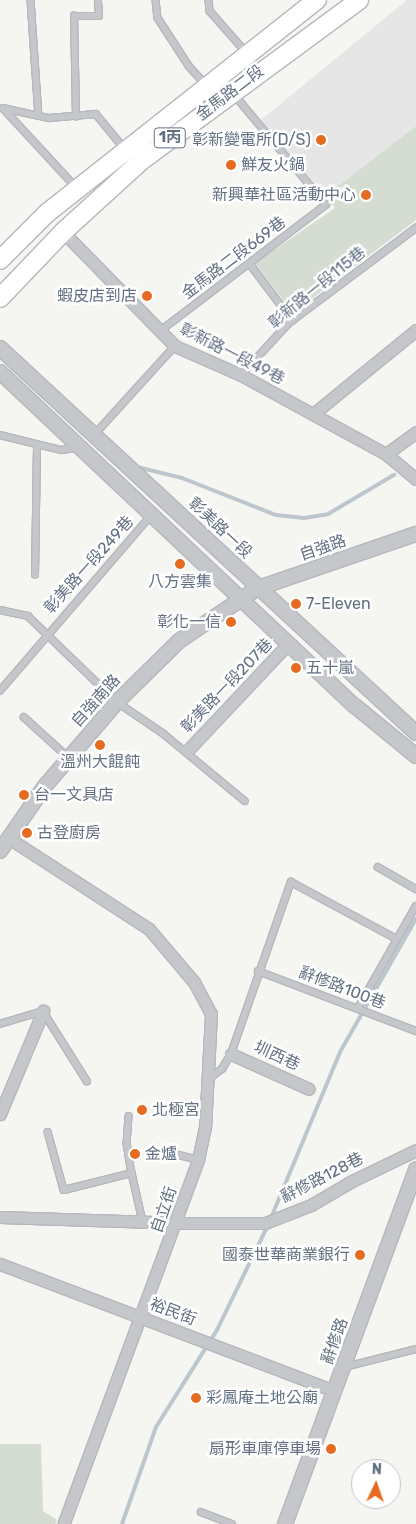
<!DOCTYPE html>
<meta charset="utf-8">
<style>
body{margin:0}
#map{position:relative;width:416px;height:1524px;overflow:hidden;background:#f5f5f1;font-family:Rubik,"Noto Sans TC",sans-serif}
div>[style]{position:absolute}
.built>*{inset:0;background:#e5e6e5}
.green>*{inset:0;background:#d5dcd2}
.stream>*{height:4px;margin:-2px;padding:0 2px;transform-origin:2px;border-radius:2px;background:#bdc6cd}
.roads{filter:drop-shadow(1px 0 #b5b8bd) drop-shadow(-1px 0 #b5b8bd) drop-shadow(0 1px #b5b8bd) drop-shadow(0 -1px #b5b8bd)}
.service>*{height:5.5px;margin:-2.75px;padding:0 2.75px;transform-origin:2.75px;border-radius:2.75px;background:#c5c7cb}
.minor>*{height:11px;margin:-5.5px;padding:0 5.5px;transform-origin:5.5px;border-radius:5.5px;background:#c5c7cb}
.tertiary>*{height:14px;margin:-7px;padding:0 7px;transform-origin:7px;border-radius:7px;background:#c5c7cb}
.primary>*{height:18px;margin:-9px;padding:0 9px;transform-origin:9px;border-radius:9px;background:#fff}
.dots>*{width:14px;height:14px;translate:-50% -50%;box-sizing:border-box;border:2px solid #fff;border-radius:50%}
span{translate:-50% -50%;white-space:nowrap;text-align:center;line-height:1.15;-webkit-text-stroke:5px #fff;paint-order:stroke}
.shield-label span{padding:1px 4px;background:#fff;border:1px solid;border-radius:4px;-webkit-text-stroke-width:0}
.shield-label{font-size:15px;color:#637083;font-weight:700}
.street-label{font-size:16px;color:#637083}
.poi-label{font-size:16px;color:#637083}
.right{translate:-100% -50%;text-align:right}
.left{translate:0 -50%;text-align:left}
.north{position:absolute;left:351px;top:1459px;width:50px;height:50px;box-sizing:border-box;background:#fff;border:1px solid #c1c6cd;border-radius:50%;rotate:3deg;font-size:14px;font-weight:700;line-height:20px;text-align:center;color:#637083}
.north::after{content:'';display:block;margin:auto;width:18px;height:22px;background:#e66a20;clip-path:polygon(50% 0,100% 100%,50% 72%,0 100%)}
</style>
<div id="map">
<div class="built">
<div style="clip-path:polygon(407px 0,416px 0,416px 126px,325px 196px,261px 120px)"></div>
</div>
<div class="green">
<div style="clip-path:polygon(416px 126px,416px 220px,293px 313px,255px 263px,335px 208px,325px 196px)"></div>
<div style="clip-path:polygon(0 1444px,41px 1444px,43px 1511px,57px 1520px,55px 1524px,0 1524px)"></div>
</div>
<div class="stream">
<div style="left:137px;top:467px;width:46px;rotate:13.7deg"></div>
<div style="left:182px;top:478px;width:101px;rotate:21.5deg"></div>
<div style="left:276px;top:515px;width:28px;rotate:6deg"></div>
<div style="left:304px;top:518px;width:24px;rotate:-9deg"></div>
<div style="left:328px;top:514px;width:77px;rotate:-30.6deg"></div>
<div style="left:271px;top:1218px;width:180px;rotate:-67.4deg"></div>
<div style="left:340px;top:1052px;width:153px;rotate:-60.3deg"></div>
<div style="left:122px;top:1524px;width:103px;rotate:-70.7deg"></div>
<div style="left:156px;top:1427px;width:115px;rotate:-57.8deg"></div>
<div style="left:217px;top:1330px;width:117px;rotate:-64.1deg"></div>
</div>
<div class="roads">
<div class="service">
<div style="left:31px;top:0;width:116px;rotate:86.1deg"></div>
<div style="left:156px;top:0;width:18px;rotate:84deg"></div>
<div style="left:158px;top:18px;width:57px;rotate:57.1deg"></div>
<div style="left:189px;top:66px;width:25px;rotate:48deg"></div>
<div style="left:209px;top:0;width:11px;rotate:85deg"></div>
<div style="left:210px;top:11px;width:55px;rotate:48.7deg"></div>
<div style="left:3px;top:108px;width:47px;rotate:12.3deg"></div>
<div style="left:49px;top:118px;width:47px;rotate:-4.9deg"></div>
<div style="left:96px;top:114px;width:45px;rotate:50.4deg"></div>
<div style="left:4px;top:109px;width:105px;rotate:47.3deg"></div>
<div style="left:76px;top:117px;width:101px;rotate:-91.1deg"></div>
<div style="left:74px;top:16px;width:25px"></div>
<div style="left:99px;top:16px;width:16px;rotate:-94deg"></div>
<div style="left:250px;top:264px;width:71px;rotate:53deg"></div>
<div style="left:159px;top:332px;width:210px;rotate:-37.3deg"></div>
<div style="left:326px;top:205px;width:143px;rotate:-129.9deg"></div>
<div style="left:241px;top:375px;width:71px;rotate:-47.3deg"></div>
<div style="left:289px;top:323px;width:159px;rotate:-36.8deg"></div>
<div style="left:0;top:435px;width:63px;rotate:13.8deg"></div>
<div style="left:61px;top:450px;width:17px;rotate:-7deg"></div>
<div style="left:94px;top:435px;width:120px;rotate:-47.7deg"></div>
<div style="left:35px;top:575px;width:130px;rotate:-89.1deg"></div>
<div style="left:0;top:610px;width:29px;rotate:12deg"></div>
<div style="left:28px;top:616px;width:124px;rotate:44deg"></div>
<div style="left:117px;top:702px;width:57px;rotate:34.2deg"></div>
<div style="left:164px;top:734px;width:105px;rotate:39.6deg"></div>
<div style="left:0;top:691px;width:233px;rotate:-49.3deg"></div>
<div style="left:24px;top:717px;width:61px;rotate:42.3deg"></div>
<div style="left:378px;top:867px;width:44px;rotate:30.1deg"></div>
<div style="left:258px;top:971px;width:169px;rotate:20.8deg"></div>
<div style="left:358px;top:1008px;width:117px;rotate:-60.4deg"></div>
<div style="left:0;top:1024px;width:45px;rotate:-16.8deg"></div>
<div style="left:43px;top:1011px;width:83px;rotate:57.8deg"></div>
<div style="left:210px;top:1078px;width:15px;rotate:-37deg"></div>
<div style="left:222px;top:1069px;width:17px;rotate:-59deg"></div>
<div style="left:231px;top:1054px;width:182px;rotate:-70.8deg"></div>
<div style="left:291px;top:882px;width:120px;rotate:28.3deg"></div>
<div style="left:129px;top:1116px;width:27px;rotate:94deg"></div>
<div style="left:127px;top:1143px;width:30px;rotate:81deg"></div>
<div style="left:48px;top:1132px;width:60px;rotate:74.6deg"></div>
<div style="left:64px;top:1190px;width:70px;rotate:-14deg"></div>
<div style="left:132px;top:1173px;width:50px;rotate:77.3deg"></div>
<div style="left:163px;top:1151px;width:36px;rotate:14deg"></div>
<div style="left:345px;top:1367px;width:73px;rotate:-14.2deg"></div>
<div style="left:201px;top:1512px;width:33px;rotate:21deg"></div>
</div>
<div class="minor">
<div style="left:63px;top:232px;width:160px;rotate:45.5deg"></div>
<div style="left:175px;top:346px;width:72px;rotate:23.7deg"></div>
<div style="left:241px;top:375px;width:165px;rotate:28.6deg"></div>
<div style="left:386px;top:454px;width:39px;rotate:40deg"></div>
<div style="left:313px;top:414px;width:133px;rotate:-39.2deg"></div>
<div style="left:386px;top:454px;width:37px;rotate:-36deg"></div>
<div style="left:188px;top:750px;width:147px;rotate:-46.7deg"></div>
<div style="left:7px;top:837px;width:169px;rotate:32.9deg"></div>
<div style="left:149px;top:929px;width:70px;rotate:49.7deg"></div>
<div style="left:194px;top:982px;width:36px;rotate:62deg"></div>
<div style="left:211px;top:1014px;width:113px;rotate:93deg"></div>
<div style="left:205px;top:1127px;width:34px;rotate:102deg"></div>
<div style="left:198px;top:1160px;width:388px;rotate:110.3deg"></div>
<div style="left:231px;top:1054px;width:85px;rotate:24.2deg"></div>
<div style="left:0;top:1114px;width:112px;rotate:-67.3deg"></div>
<div style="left:0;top:1217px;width:177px;rotate:1.9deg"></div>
<div style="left:177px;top:1223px;width:88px"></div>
<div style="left:265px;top:1223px;width:49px;rotate:-21.4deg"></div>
<div style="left:311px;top:1205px;width:48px;rotate:-30.3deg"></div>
<div style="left:352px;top:1181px;width:71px;rotate:-25.8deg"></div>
<div style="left:0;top:1264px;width:357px;rotate:20.8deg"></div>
</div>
<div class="tertiary">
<div style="left:0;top:348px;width:567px;rotate:42.78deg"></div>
<div style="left:0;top:372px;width:487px;rotate:43.3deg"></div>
<div style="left:355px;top:706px;width:79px;rotate:39.3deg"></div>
<div style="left:0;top:851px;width:79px;rotate:-55.3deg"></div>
<div style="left:45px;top:786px;width:111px;rotate:-49.4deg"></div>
<div style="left:117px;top:702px;width:87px;rotate:-44.5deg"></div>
<div style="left:179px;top:641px;width:95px;rotate:-33.9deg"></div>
<div style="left:258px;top:588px;width:167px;rotate:-18.9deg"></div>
<div style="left:285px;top:1524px;width:378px;rotate:-69.7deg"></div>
</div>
<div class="primary">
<div style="left:0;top:260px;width:66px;rotate:-45deg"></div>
<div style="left:47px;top:213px;width:344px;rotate:-38.3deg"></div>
<div style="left:0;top:298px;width:91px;rotate:-46.3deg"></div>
<div style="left:63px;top:232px;width:105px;rotate:-42.3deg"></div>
<div style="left:141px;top:161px;width:271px;rotate:-36.4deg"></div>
</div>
</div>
<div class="dots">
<div style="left:321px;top:140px;background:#e66a20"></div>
<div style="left:231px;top:165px;background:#e66a20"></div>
<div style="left:366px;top:195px;background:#e66a20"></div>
<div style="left:147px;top:296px;background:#e66a20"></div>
<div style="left:180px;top:564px;background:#e66a20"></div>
<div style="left:296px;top:604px;background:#e66a20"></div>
<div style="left:231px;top:622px;background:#e66a20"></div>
<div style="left:296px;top:668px;background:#e66a20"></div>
<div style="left:100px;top:745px;background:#e66a20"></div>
<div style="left:24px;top:795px;background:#e66a20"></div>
<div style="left:27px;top:833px;background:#e66a20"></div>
<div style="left:142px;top:1110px;background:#e66a20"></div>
<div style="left:135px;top:1154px;background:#e66a20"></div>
<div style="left:360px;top:1255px;background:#e66a20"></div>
<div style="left:196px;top:1398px;background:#e66a20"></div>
<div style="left:331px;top:1449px;background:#e66a20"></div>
</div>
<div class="shield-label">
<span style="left:170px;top:138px">1丙</span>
</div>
<div class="street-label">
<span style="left:230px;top:93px;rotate:-37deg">金馬路二段</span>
<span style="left:234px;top:258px;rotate:-37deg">金馬路二段669巷</span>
<span style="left:317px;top:288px;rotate:-39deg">彰新路一段115巷</span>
<span style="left:232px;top:354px;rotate:27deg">彰新路一段49巷</span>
<span style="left:220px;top:528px;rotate:43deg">彰美路一段</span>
<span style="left:323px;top:548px;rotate:-19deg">自強路</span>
<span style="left:89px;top:565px;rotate:-48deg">彰美路一段249巷</span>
<span style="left:227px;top:686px;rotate:-46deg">彰美路一段207巷</span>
<span style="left:96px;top:701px;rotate:-48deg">自強南路</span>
<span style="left:342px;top:988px;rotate:21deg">辭修路100巷</span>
<span style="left:277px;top:1056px;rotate:24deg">圳西巷</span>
<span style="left:322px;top:1178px;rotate:-27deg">辭修路128巷</span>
<span style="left:164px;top:1210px;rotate:-71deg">自立街</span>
<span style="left:173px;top:1312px;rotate:21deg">裕民街</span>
<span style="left:335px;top:1341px;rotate:-70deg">辭修路</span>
</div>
<div class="poi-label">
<span class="right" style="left:311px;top:140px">彰新變電所(D/S)</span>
<span class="left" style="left:241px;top:165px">鮮友火鍋</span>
<span class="right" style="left:356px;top:195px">新興華社區活動中心</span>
<span class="right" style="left:137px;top:296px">蝦皮店到店</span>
<span style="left:180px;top:582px">八方雲集</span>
<span class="left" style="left:306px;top:604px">7-Eleven</span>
<span class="right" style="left:221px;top:622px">彰化一信</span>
<span class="left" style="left:306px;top:668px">五十嵐</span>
<span style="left:100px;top:762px">溫州大餛飩</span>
<span class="left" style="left:34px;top:795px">台一文具店</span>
<span class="left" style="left:37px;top:833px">古登廚房</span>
<span class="left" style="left:152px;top:1110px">北極宮</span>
<span class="left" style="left:145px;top:1154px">金爐</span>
<span class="right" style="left:350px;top:1255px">國泰世華商業銀行</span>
<span class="left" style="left:206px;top:1398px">彩鳳庵土地公廟</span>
<span class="right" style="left:321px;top:1449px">扇形車庫停車場</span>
</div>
<div class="north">N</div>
</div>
